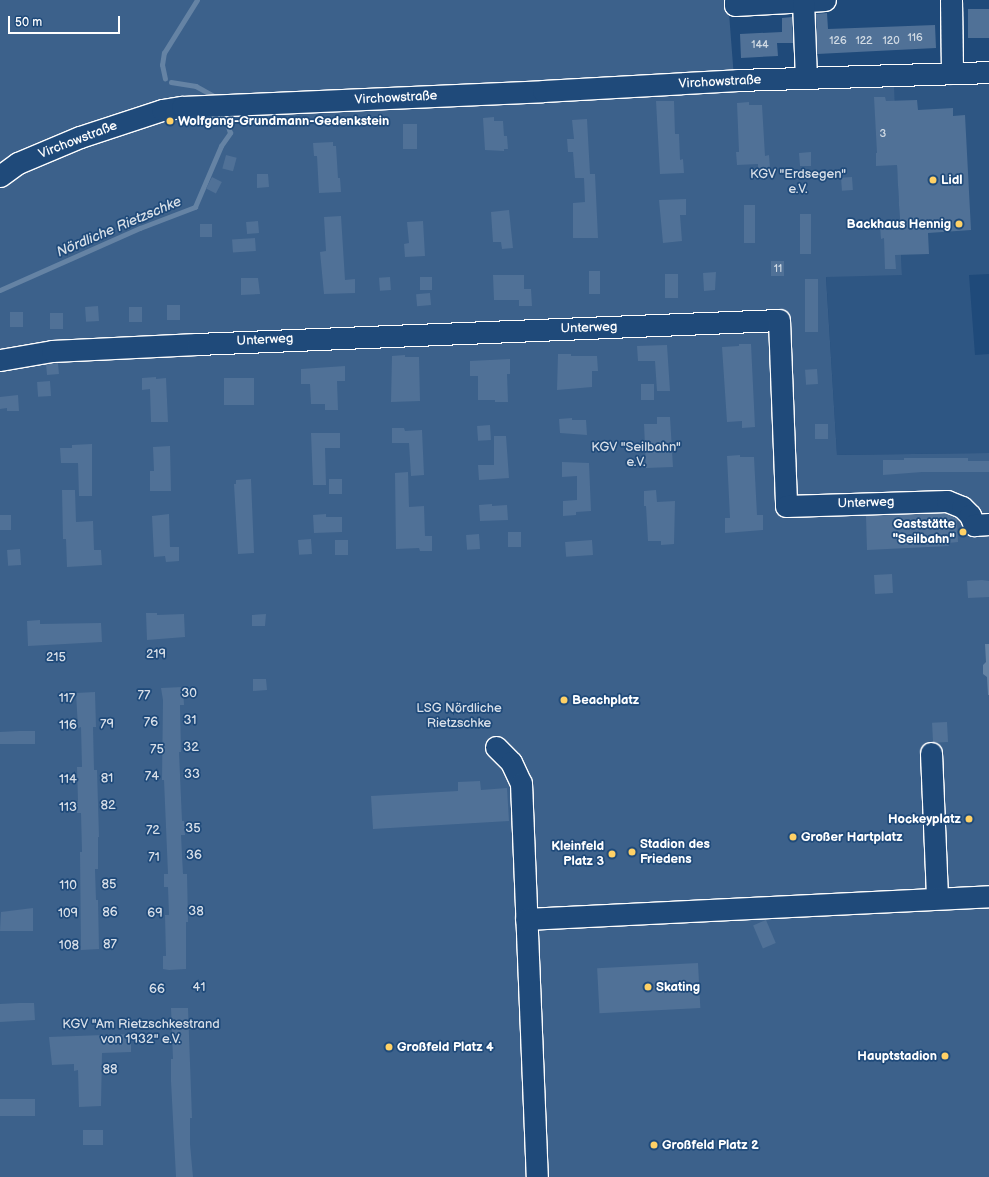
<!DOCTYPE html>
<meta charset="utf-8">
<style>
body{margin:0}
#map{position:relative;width:989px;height:1177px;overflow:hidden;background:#1f4a7a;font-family:"Balsamiq Sans",sans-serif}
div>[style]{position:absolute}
.built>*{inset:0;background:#2e5683}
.green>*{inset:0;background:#3c618b}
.water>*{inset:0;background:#6583a4}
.stream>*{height:4.5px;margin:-2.25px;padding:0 2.25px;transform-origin:2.25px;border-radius:2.25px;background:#6583a4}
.building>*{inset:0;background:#507197;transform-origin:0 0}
.roads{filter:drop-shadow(1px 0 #fff) drop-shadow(-1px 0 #fff) drop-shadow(0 1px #fff) drop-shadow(0 -1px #fff)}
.minor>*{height:21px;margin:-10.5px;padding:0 10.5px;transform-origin:10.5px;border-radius:10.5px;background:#1f4a7a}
.dots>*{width:11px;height:11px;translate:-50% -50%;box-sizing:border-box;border:2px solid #1f4a7a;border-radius:50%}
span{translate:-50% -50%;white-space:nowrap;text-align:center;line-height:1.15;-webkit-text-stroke:3.5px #1f4a7a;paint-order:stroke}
.number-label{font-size:11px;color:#d3dce5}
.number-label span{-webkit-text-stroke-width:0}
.street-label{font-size:13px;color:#fff}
.poi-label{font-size:13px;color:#fff;font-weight:700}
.left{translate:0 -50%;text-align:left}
.right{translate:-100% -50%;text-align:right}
.park-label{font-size:13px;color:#d8dfe8}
.water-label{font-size:14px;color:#d8e0e8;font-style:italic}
.scale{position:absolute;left:8px;top:16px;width:112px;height:18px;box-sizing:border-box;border:2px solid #fff;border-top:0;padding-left:5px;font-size:12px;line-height:14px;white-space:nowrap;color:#fff;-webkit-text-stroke:3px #1f4a7a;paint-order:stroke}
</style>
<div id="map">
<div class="built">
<div style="clip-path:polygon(989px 82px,989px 274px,969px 275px,975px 355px,989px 354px,989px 453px,837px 455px,826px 276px,902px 274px,894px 86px)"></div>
</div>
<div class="green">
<div style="clip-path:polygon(0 0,728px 0,735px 91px,894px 82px,902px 275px,826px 277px,837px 455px,989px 453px,989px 1177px,0 1177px)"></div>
</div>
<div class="water">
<div style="clip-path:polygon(985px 644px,989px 644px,989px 695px,988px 695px,987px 677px,983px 674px,983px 665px,986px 662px)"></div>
</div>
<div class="stream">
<div style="left:165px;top:79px;width:14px;rotate:-102deg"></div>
<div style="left:162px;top:65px;width:12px;rotate:-81deg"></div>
<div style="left:164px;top:53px;width:62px;rotate:-58.1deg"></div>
<div style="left:171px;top:82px;width:25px;rotate:9deg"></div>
<div style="left:196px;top:86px;width:21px;rotate:29deg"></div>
<div style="left:0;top:290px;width:153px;rotate:-23.9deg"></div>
<div style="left:140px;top:228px;width:59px;rotate:-20.9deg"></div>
<div style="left:195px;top:207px;width:66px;rotate:-66.9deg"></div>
<div style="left:221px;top:146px;width:16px;rotate:-55deg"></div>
<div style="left:230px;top:133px;width:22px;rotate:-108deg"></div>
</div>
<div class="building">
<div style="left:968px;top:9px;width:21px;height:29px"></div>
<div style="clip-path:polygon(827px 13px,828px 29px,935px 25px,936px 48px,817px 54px,816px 14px)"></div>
<div style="clip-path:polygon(792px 17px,793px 43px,777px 43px,778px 56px,741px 58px,740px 34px,782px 32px,782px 18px)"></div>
<div style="clip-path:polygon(874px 97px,885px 97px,886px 101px,917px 100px,918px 110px,953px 108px,953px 116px,965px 115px,971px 230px,928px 233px,929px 254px,895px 255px,896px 269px,885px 269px,884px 238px,881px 239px,880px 225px,900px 225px,897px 165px,876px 166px,876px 153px,877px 153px)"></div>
<div style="clip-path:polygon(656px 101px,674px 101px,675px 134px,679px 134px,680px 160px,683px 159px,684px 173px,660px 174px)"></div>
<div style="clip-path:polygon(749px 102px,749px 105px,762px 105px,765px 156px,769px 155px,770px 168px,758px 169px,758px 164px,737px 165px,736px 152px,739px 152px,737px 103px)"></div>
<div style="clip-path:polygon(494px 117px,494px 121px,503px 121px,504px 136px,507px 136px,508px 149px,504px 149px,504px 151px,485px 150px,483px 118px)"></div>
<div style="clip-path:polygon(587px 119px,590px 174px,595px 174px,598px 238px,573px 238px,573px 203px,585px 202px,584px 178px,575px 178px,573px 152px,568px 152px,567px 139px,574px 139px,572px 120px)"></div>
<div style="left:403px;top:124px;width:14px;height:25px"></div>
<div style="clip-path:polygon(333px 142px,333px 146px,336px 146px,338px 178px,340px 178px,341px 192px,319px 193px,317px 156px,314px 156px,313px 143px)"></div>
<div style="clip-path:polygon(811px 152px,811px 166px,800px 166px,799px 153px)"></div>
<div style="left:226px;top:155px;width:11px;height:14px;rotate:15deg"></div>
<div style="clip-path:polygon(257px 174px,268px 174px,269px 187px,257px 188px)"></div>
<div style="left:212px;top:177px;width:11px;height:13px;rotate:27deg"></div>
<div style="left:852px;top:177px;width:13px;height:11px;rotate:86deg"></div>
<div style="clip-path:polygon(686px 199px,686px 215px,680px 215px,682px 241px,663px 243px,659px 200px)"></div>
<div style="left:744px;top:205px;width:11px;height:38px"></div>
<div style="clip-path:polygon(509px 210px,513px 248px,502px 249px,501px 242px,493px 242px,491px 212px)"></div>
<div style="left:800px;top:214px;width:11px;height:40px"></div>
<div style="clip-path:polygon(341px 216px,345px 280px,355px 279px,355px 293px,324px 294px,320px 252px,326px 251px,324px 217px)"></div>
<div style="left:258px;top:221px;width:12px;height:12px;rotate:85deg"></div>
<div style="clip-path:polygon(423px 221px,425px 256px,405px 257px,404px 244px,409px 243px,407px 222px)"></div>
<div style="left:212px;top:224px;width:13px;height:12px;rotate:90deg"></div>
<div style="left:255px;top:238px;width:13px;height:23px;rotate:86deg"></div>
<div style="left:771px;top:261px;width:13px;height:15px"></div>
<div style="left:589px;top:271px;width:11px;height:23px"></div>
<div style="clip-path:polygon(716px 272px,715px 290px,704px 291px,703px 273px)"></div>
<div style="left:678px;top:274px;width:24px;height:13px;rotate:90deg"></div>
<div style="clip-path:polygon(493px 275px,524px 275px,524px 289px,531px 289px,532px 306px,519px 306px,519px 300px,494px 300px)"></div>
<div style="left:390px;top:277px;width:13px;height:11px;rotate:86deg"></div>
<div style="left:432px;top:277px;width:13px;height:12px;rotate:90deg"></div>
<div style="clip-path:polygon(241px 278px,258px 278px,260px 294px,241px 295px)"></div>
<div style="left:805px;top:279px;width:13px;height:53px"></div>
<div style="left:430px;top:293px;width:12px;height:14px;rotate:85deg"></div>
<div style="left:167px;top:305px;width:13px;height:15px"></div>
<div style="left:98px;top:306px;width:15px;height:13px;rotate:86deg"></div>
<div style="left:129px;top:307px;width:13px;height:15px"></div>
<div style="left:10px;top:312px;width:13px;height:15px"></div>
<div style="left:50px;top:313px;width:13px;height:16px"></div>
<div style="clip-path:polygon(739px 344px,751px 344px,755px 427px,742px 428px,742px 421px,727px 422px,722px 347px,739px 346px)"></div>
<div style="clip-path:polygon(667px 345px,670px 391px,657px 391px,655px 361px,638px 361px,637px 346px)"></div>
<div style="clip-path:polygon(558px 354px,571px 354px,571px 356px,597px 356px,598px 371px,592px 371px,592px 387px,557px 390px)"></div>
<div style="clip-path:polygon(405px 355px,405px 357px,419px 357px,420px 401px,391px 402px,392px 356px)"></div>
<div style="clip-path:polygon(510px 359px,510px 374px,507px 374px,508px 402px,495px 402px,495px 400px,478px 400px,478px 376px,470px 376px,470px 361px)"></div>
<div style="left:58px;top:363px;width:11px;height:12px;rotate:85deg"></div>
<div style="clip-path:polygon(345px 366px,345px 381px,337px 381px,338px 410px,325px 410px,325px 404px,311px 404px,310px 384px,301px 384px,301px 369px)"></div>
<div style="left:817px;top:369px;width:15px;height:12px;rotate:86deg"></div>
<div style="clip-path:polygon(156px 377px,156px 379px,166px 378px,168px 422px,151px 422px,150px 389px,142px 390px,142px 378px)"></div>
<div style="left:254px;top:378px;width:27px;height:30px;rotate:90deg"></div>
<div style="left:50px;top:381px;width:15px;height:13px;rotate:86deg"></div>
<div style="left:641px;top:384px;width:13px;height:16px"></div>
<div style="clip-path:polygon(18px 395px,19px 411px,7px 411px,7px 408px,0 409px,0 397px)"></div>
<div style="clip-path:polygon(657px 417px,670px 417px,673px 467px,646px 468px,644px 424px,657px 424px)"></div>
<div style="clip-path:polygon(572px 418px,572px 420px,586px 420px,587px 435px,560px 433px,559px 419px)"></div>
<div style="left:828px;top:424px;width:15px;height:13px;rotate:90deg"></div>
<div style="left:490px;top:425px;width:15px;height:13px;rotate:86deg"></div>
<div style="clip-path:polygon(392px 428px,404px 428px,405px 431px,422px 430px,424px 475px,411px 476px,409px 443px,392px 443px)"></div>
<div style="clip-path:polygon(311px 433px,340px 433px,340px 448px,325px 448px,326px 485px,313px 485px)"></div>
<div style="clip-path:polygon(494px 436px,506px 436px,509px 478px,479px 480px,478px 465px,494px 465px)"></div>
<div style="clip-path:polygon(92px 444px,92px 496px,79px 496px,78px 463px,61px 463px,60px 448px,72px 448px,72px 445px)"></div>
<div style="clip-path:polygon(170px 446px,171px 491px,150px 491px,150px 471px,154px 471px,153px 447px)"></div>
<div style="clip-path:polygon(740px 455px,740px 457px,754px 457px,757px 515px,763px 515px,763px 530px,725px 533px,725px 518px,730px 518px,727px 456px)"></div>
<div style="clip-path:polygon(904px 458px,968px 458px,968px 461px,989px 461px,989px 472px,922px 472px,883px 475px,883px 460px,904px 460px)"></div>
<div style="clip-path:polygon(562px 462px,589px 463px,591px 511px,576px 512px,576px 515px,563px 516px,563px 501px,577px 500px,577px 476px,562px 477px)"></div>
<div style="clip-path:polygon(408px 472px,409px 507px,424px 506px,425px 536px,432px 536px,432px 551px,420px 551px,419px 548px,396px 549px,395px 473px)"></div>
<div style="clip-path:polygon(251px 479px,254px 553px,238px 554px,234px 484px,236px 484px,236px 480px)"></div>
<div style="left:329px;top:479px;width:13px;height:15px"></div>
<div style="clip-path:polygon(62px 490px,75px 490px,76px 522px,93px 521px,94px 550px,101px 550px,102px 565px,67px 567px,66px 539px,63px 539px)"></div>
<div style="clip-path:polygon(656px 490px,657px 502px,675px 501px,674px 544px,661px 545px,661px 541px,648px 541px,646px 506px,644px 506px,644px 491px)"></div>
<div style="clip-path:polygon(492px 504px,492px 506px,507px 505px,508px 520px,480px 521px,479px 505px)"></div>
<div style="clip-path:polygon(945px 513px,957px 519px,958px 542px,948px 543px,949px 546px,867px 550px,866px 516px)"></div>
<div style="clip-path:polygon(169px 514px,170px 547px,179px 547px,179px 561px,166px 562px,165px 556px,154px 557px,152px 516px)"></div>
<div style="clip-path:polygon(326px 514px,326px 517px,342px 517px,342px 532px,314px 533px,313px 515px)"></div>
<div style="left:0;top:515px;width:11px;height:15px"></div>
<div style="left:508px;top:532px;width:13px;height:15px"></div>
<div style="left:479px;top:534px;width:15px;height:13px;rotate:86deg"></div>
<div style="left:311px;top:539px;width:15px;height:13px;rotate:86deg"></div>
<div style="left:348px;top:540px;width:15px;height:13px;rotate:90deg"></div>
<div style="left:592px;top:540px;width:15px;height:27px;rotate:86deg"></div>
<div style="left:20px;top:549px;width:16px;height:13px;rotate:86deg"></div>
<div style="left:892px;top:574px;width:19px;height:18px;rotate:87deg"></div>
<div style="clip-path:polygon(982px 580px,989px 581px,989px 597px,968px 598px,967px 581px)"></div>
<div style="clip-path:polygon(146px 613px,157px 613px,157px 615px,184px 614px,185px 637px,147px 640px)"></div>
<div style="clip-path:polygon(266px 614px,265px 626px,252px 626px,252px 615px)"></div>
<div style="clip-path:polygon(40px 620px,40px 624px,101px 623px,102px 642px,28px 646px,27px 621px)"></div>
<div style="clip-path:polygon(253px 679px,266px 679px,267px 690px,253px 691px)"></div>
<div style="clip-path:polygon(183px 687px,184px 705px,180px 705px,181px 752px,179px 752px,182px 821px,184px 821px,185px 835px,181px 835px,183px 874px,187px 874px,188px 922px,186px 922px,186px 969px,169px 970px,163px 969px,163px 956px,166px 956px,165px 915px,169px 915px,168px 887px,164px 887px,164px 874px,168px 874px,164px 780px,162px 780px,163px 700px,161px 688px)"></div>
<div style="clip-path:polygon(95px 692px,96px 727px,93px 727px,94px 770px,97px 770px,99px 837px,98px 837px,98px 869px,95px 869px,96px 900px,98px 900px,99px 949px,81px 950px,80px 852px,82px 852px,81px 813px,77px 813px,76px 802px,78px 802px,77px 767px,82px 767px,81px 727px,78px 728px,76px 693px)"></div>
<div style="left:947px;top:722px;width:20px;height:15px;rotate:87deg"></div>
<div style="clip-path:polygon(19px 731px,35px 731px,35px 744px,0 744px,0 732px)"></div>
<div style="clip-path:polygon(480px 781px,481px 790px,507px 788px,509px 821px,373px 829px,371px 796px,458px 791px,458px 782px)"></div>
<div style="clip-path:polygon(33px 908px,33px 931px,0 931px,1px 912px)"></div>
<div style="left:766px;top:920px;width:25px;height:14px;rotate:67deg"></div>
<div style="left:698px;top:963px;width:45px;height:101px;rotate:87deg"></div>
<div style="clip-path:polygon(19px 1003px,34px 1003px,35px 1020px,0 1022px,0 1004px)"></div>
<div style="clip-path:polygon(171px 1008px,188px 1008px,192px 1118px,190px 1118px,190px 1144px,193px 1177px,176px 1177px,171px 1081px,171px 1059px,173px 1059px)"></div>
<div style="clip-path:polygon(131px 1034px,131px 1052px,102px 1053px,101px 1106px,79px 1107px,78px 1070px,74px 1071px,74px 1064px,52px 1065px,49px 1037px)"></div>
<div style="left:35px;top:1099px;width:17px;height:35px;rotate:90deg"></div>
<div style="left:103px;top:1130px;width:15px;height:20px;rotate:90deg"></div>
</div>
<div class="roads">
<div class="minor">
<div style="left:735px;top:0;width:5px;rotate:90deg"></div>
<div style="left:735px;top:5px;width:90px;rotate:-3.2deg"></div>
<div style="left:951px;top:0;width:73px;rotate:89.2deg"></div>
<div style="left:803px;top:1px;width:77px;rotate:87.8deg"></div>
<div style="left:0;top:176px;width:22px;rotate:-36deg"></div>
<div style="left:18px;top:163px;width:67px;rotate:-22.8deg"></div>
<div style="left:80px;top:137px;width:86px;rotate:-18.2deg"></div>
<div style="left:162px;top:110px;width:20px;rotate:-9deg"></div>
<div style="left:182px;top:107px;width:361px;rotate:-2.5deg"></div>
<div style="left:543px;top:91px;width:195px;rotate:-3.2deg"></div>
<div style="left:738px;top:80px;width:251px;rotate:-1.8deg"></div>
<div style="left:0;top:360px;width:53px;rotate:-9.8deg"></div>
<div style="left:52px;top:351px;width:145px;rotate:-2.8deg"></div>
<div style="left:197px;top:344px;width:582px;rotate:-2.36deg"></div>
<div style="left:779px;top:320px;width:186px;rotate:87.8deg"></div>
<div style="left:786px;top:506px;width:161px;rotate:-1.8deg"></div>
<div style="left:947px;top:501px;width:16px;rotate:22deg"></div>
<div style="left:962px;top:507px;width:11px;rotate:45deg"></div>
<div style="left:970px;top:515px;width:11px;rotate:68deg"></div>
<div style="left:974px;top:525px;width:15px;rotate:-4deg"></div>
<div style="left:496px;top:747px;width:21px;rotate:45deg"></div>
<div style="left:511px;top:762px;width:23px;rotate:65deg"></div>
<div style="left:521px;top:783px;width:394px;rotate:87.7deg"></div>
<div style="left:931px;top:753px;width:145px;rotate:87.6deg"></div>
<div style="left:526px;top:919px;width:464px;rotate:-2.8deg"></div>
</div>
</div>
<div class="dots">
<div style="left:170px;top:121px;background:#ffd166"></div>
<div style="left:933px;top:180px;background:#ffd166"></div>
<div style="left:959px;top:224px;background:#ffd166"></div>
<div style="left:963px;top:532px;background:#ffd166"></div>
<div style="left:564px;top:700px;background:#ffd166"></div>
<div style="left:969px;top:819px;background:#ffd166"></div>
<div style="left:793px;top:837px;background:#ffd166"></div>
<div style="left:632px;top:852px;background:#ffd166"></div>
<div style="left:612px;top:854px;background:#ffd166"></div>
<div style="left:648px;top:987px;background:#ffd166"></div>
<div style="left:389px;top:1047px;background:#ffd166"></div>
<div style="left:945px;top:1056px;background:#ffd166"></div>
<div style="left:654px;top:1145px;background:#ffd166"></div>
</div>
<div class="number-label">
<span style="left:915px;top:38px">116</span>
<span style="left:838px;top:41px">126</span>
<span style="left:864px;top:41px">122</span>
<span style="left:891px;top:41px">120</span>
<span style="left:760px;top:45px">144</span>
<span style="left:883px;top:134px">3</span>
<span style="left:778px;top:269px">11</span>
</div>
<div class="street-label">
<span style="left:720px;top:82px;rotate:-3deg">Virchowstraße</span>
<span style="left:396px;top:98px;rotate:-3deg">Virchowstraße</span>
<span style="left:78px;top:140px;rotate:-21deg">Virchowstraße</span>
<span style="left:589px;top:328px;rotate:-2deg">Unterweg</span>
<span style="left:265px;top:340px;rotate:-3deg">Unterweg</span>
<span style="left:866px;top:503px;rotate:-2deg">Unterweg</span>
</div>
<div class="poi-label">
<span class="left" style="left:178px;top:121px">Wolfgang-Grundmann-Gedenkstein</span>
<span class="left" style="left:941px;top:180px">Lidl</span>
<span class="right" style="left:951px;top:224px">Backhaus Hennig</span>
<span class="right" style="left:955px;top:532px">Gaststätte<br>"Seilbahn"</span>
<span class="left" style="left:572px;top:700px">Beachplatz</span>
<span class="right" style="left:961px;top:819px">Hockeyplatz</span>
<span class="left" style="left:801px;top:837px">Großer Hartplatz</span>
<span class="left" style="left:640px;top:852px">Stadion des<br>Friedens</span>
<span class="right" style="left:604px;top:854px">Kleinfeld<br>Platz 3</span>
<span class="left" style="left:656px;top:987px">Skating</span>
<span class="left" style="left:397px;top:1047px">Großfeld Platz 4</span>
<span class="right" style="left:937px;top:1056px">Hauptstadion</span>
<span class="left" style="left:662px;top:1145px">Großfeld Platz 2</span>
</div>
<div class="park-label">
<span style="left:798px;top:182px">KGV "Erdsegen"<br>e.V.</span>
<span style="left:636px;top:455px">KGV "Seilbahn"<br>e.V.</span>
<span style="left:156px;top:654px">219</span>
<span style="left:56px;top:657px">215</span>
<span style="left:189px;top:693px">30</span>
<span style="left:144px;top:695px">77</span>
<span style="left:67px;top:698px">117</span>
<span style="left:459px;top:716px">LSG Nördliche<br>Rietzschke</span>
<span style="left:190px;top:720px">31</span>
<span style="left:151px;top:722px">76</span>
<span style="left:107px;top:724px">79</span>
<span style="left:68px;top:725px">116</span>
<span style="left:191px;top:747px">32</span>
<span style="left:157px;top:749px">75</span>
<span style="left:192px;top:774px">33</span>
<span style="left:152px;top:776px">74</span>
<span style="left:107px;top:778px">81</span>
<span style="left:68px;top:779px">114</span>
<span style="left:108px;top:805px">82</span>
<span style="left:68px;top:807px">113</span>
<span style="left:193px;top:828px">35</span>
<span style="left:153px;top:830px">72</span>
<span style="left:194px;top:855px">36</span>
<span style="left:154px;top:857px">71</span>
<span style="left:109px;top:884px">85</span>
<span style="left:68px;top:885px">110</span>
<span style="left:196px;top:911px">38</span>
<span style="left:110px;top:912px">86</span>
<span style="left:68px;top:913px">109</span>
<span style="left:155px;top:913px">69</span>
<span style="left:110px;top:944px">87</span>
<span style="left:69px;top:945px">108</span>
<span style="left:199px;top:987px">41</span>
<span style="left:157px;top:989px">66</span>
<span style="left:141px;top:1032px">KGV "Am Rietzschkestrand<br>von 1932" e.V.</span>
<span style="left:110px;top:1069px">88</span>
</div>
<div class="water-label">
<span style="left:119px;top:227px;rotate:-23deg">Nördliche Rietzschke</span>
</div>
<div class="scale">50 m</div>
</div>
